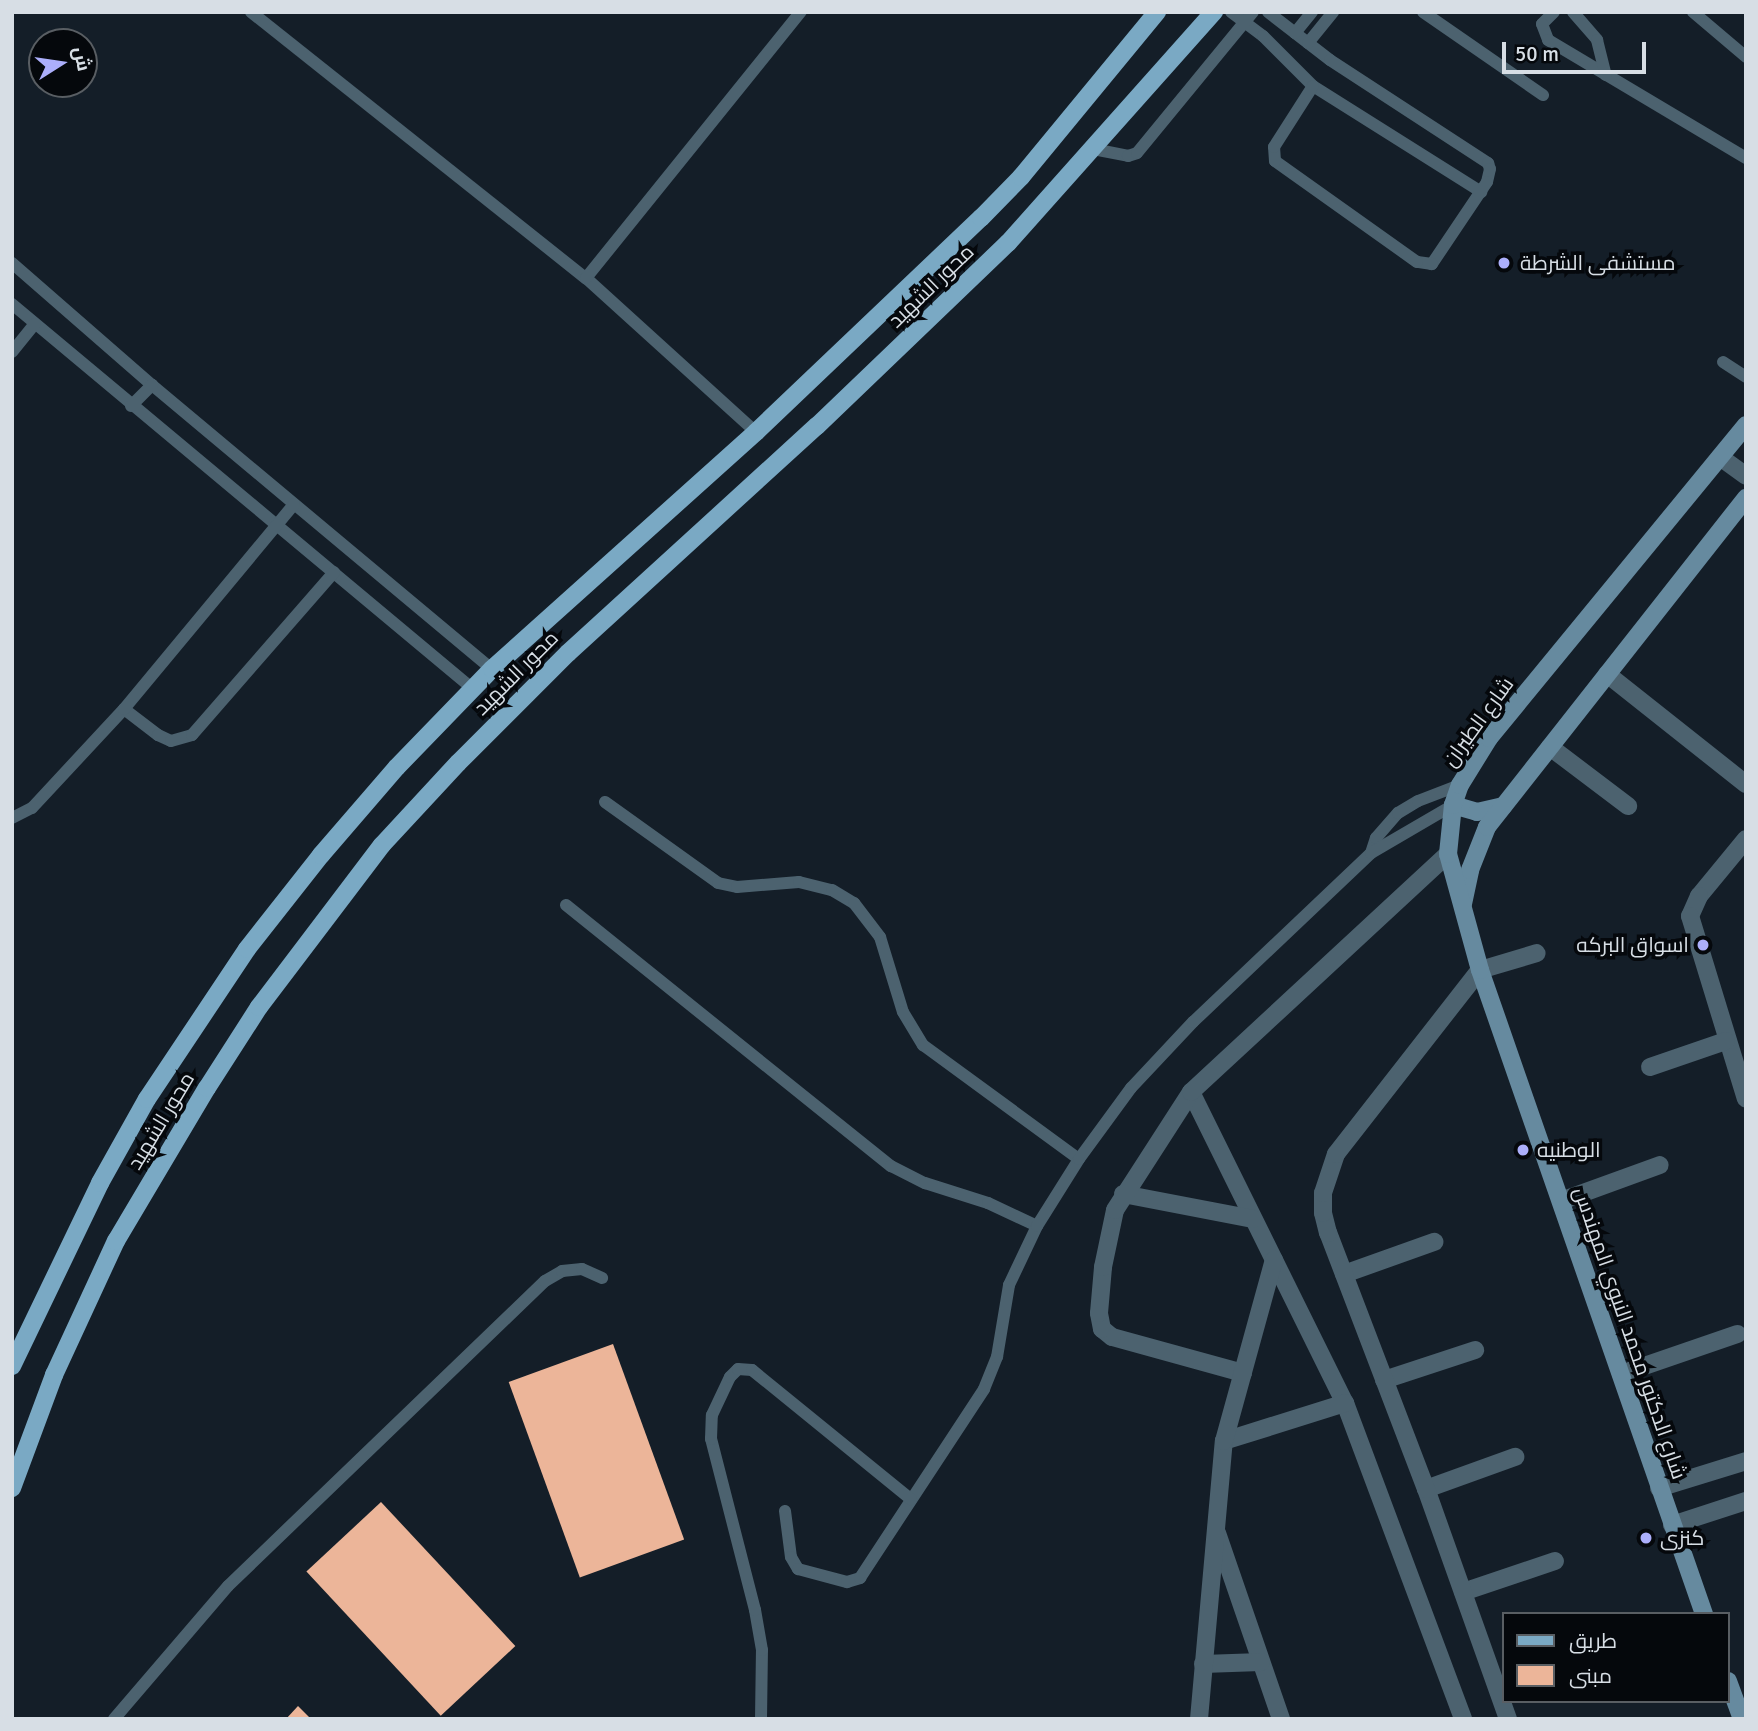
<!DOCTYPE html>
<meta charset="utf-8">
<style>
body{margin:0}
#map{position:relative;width:1758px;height:1731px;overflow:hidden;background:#141e28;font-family:Signika,Cairo,sans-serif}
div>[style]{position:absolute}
.building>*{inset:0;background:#ecb599;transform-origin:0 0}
.lane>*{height:12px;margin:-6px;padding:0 6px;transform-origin:6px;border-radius:6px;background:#4c626f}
.street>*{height:18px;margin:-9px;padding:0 9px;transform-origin:9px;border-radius:9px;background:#4c626f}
.secondary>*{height:18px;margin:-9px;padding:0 9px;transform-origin:9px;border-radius:9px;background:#668a9f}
.primary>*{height:18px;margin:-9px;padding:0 9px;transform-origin:9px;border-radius:9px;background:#7aa9c4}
.dots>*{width:19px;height:19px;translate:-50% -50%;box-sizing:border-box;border:4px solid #05080c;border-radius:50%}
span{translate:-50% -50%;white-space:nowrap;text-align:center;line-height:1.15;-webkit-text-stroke:7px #05080c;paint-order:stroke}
.poi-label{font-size:21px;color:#d7dee5}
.left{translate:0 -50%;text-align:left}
.right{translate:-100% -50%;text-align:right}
.street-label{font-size:21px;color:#d7dee5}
.frame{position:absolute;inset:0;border:14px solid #d7dee5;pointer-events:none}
.legend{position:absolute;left:1502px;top:1612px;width:228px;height:91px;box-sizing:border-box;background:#05080c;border:2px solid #595e63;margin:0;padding:9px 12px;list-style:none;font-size:21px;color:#d7dee5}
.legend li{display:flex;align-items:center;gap:14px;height:35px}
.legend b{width:35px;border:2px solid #595e63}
.north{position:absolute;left:28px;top:28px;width:70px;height:70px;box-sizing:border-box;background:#05080c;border:2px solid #595e63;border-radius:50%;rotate:78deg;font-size:19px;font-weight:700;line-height:28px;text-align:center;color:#d7dee5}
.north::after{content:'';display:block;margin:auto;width:24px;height:32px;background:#acaffb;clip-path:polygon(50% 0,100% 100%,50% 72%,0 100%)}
.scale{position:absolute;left:1502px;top:42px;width:144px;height:32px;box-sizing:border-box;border:4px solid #d7dee5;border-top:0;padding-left:9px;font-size:21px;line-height:24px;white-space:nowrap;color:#d7dee5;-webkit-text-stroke:5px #05080c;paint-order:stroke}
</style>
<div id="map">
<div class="building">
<div style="left:613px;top:1344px;width:208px;height:111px;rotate:70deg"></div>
<div style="left:381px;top:1502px;width:197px;height:102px;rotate:47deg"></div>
<div style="clip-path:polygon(298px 1706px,311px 1719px,286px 1719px)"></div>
</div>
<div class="lane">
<div style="left:251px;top:12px;width:428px;rotate:38.5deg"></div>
<div style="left:586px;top:278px;width:229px;rotate:42.2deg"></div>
<div style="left:1231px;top:12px;width:40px;rotate:37deg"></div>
<div style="left:1263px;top:36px;width:71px;rotate:45deg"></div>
<div style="left:1313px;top:86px;width:199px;rotate:32.2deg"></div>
<div style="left:1268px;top:12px;width:78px;rotate:37.7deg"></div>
<div style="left:1330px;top:60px;width:189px;rotate:33.1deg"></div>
<div style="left:1488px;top:163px;width:6px;rotate:72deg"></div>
<div style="left:1490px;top:169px;width:13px;rotate:103deg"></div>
<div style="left:1487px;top:182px;width:99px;rotate:123.9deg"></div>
<div style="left:1432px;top:264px;width:15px;rotate:-172deg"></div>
<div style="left:1417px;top:262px;width:174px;rotate:-144.6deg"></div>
<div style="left:1275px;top:161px;width:14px;rotate:-94deg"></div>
<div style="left:1274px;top:147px;width:72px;rotate:-57.4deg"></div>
<div style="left:1423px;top:12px;width:146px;rotate:34.7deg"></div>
<div style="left:1554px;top:12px;width:17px;rotate:135deg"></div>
<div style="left:1542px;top:24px;width:17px;rotate:69deg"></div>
<div style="left:1548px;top:40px;width:230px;rotate:30.8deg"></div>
<div style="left:1573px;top:12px;width:37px;rotate:49deg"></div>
<div style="left:1597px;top:40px;width:36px;rotate:76deg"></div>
<div style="left:1693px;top:12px;width:70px;rotate:40.3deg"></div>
<div style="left:1295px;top:33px;width:27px;rotate:-51deg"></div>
<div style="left:1308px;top:43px;width:40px;rotate:-51deg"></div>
<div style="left:1093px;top:149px;width:36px;rotate:11deg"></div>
<div style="left:1128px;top:156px;width:9px;rotate:-18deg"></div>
<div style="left:1137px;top:153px;width:183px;rotate:-50.6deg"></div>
<div style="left:12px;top:263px;width:186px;rotate:41.1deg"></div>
<div style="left:152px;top:385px;width:443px;rotate:39.9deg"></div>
<div style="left:586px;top:278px;width:342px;rotate:-51.1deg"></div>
<div style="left:12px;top:304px;width:601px;rotate:39.87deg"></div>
<div style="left:12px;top:352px;width:36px;rotate:-51deg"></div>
<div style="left:1723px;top:362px;width:27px;rotate:33deg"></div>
<div style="left:131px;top:406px;width:30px;rotate:-45deg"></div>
<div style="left:124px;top:709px;width:43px;rotate:37.4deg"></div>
<div style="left:158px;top:735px;width:14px;rotate:25deg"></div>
<div style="left:171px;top:741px;width:22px;rotate:-16deg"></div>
<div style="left:192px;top:735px;width:216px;rotate:-48.9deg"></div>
<div style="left:605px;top:802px;width:139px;rotate:35.6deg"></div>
<div style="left:718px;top:883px;width:19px;rotate:12deg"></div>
<div style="left:737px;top:887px;width:62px;rotate:-4.6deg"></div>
<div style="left:799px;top:882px;width:34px;rotate:14deg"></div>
<div style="left:832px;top:890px;width:26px;rotate:31deg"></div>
<div style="left:854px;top:903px;width:43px;rotate:52.6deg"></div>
<div style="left:880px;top:937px;width:78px;rotate:73deg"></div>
<div style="left:903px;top:1012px;width:39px;rotate:59deg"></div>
<div style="left:923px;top:1045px;width:193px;rotate:36.2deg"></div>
<div style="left:12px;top:818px;width:22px;rotate:-27deg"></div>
<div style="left:32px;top:808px;width:135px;rotate:-47.1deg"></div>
<div style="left:124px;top:709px;width:266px;rotate:-50.3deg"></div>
<div style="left:1371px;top:853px;width:16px;rotate:-72deg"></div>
<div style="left:1376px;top:838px;width:33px;rotate:-49deg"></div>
<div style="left:1398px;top:813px;width:23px;rotate:-31deg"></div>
<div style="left:1418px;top:801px;width:45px;rotate:-20.9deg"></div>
<div style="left:566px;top:905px;width:417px;rotate:38.8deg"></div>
<div style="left:891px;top:1166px;width:38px;rotate:27deg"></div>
<div style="left:925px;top:1183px;width:66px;rotate:17.6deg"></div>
<div style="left:988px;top:1203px;width:54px;rotate:25.1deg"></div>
<div style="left:785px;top:1511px;width:46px;rotate:82.6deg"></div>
<div style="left:791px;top:1557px;width:14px;rotate:60deg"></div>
<div style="left:798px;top:1569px;width:51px;rotate:14.9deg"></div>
<div style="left:847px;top:1582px;width:14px;rotate:-17deg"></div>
<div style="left:860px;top:1578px;width:226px;rotate:-56.7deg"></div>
<div style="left:984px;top:1389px;width:35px;rotate:-68deg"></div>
<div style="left:997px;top:1357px;width:73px;rotate:-80.5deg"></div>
<div style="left:1009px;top:1285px;width:65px;rotate:-64.6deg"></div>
<div style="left:1037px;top:1226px;width:79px;rotate:-57.9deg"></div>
<div style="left:1079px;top:1159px;width:88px;rotate:-53.8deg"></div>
<div style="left:1131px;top:1088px;width:91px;rotate:-46.8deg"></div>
<div style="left:1193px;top:1022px;width:245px;rotate:-43.5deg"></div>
<div style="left:1371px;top:853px;width:95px;rotate:-30.3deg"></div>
<div style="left:114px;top:1719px;width:175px;rotate:-49.4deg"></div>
<div style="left:228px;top:1586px;width:440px;rotate:-43.9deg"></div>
<div style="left:545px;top:1281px;width:20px;rotate:-30deg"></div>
<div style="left:562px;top:1271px;width:20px;rotate:-6deg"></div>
<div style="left:582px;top:1269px;width:22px;rotate:24deg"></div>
<div style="left:761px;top:1719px;width:69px;rotate:-89.2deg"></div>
<div style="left:762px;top:1650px;width:41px;rotate:-99.9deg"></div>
<div style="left:755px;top:1610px;width:177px;rotate:-104.4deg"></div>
<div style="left:711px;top:1439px;width:24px;rotate:-88deg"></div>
<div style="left:712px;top:1415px;width:42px;rotate:-64.7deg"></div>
<div style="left:730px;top:1377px;width:11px;rotate:-45deg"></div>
<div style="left:738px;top:1369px;width:14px;rotate:4deg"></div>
<div style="left:752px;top:1370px;width:205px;rotate:39.1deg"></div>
</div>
<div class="street">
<div style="left:1720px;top:457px;width:32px;rotate:36deg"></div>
<div style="left:1607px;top:674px;width:177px;rotate:38.4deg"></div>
<div style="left:1550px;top:747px;width:98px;rotate:37.1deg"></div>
<div style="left:1746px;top:839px;width:74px;rotate:129.5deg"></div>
<div style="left:1699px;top:896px;width:22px;rotate:114deg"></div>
<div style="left:1690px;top:916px;width:191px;rotate:73deg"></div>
<div style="left:1650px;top:1067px;width:80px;rotate:-18.9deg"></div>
<div style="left:1191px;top:1092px;width:347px;rotate:63.7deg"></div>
<div style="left:1345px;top:1403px;width:337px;rotate:69.5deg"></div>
<div style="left:1123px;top:1194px;width:132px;rotate:10.9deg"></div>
<div style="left:1561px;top:1201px;width:105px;rotate:-20deg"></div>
<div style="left:1344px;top:1274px;width:96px;rotate:-19.6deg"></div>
<div style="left:1243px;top:1373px;width:136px;rotate:-164.6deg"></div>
<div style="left:1112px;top:1337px;width:13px;rotate:-141deg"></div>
<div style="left:1102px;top:1329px;width:16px;rotate:-101deg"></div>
<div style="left:1099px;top:1313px;width:46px;rotate:-85deg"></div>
<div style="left:1103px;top:1267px;width:58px;rotate:-78.1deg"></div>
<div style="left:1115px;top:1210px;width:140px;rotate:-57.2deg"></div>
<div style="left:1191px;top:1092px;width:350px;rotate:-42.8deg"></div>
<div style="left:1621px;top:1374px;width:123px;rotate:-19deg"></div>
<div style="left:1384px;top:1380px;width:96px;rotate:-18.2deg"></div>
<div style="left:1224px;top:1441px;width:127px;rotate:-17.4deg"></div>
<div style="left:1659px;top:1488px;width:91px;rotate:-17.2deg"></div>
<div style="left:1426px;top:1489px;width:95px;rotate:-19.8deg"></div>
<div style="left:1672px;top:1525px;width:78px;rotate:-18deg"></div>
<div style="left:1217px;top:1533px;width:197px;rotate:71deg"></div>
<div style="left:1463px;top:1592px;width:97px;rotate:-18.6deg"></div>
<div style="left:1203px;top:1664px;width:58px;rotate:-2deg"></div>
<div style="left:1199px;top:1719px;width:279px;rotate:-84.9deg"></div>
<div style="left:1224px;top:1441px;width:188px;rotate:-74.6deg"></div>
<div style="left:1508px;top:1719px;width:244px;rotate:-109.6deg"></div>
<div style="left:1426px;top:1489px;width:274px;rotate:-110.9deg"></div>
<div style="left:1328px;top:1233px;width:21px;rotate:-104deg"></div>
<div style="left:1323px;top:1213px;width:20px;rotate:-90deg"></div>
<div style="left:1323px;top:1193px;width:41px;rotate:-71.6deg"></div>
<div style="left:1336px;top:1154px;width:234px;rotate:-52deg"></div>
<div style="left:1480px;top:970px;width:59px;rotate:-16.6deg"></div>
</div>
<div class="secondary">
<div style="left:1453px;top:805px;width:25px;rotate:16deg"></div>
<div style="left:1477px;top:812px;width:27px;rotate:-13deg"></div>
<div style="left:1463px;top:904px;width:35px;rotate:-78deg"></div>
<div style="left:1470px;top:870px;width:46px;rotate:-68.4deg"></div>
<div style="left:1487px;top:827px;width:419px;rotate:-51.8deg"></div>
<div style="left:1704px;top:1614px;width:682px;rotate:-109.18deg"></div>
<div style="left:1480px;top:970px;width:120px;rotate:-105.4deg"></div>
<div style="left:1448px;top:854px;width:49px;rotate:-84.2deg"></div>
<div style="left:1453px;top:805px;width:21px;rotate:-71deg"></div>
<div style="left:1460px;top:785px;width:55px;rotate:-58.3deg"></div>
<div style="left:1489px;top:738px;width:405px;rotate:-50.6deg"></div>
<div style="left:1728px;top:1681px;width:40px;rotate:69.8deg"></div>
</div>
<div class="primary">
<div style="left:12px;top:1366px;width:203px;rotate:-64.3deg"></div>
<div style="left:100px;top:1183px;width:96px;rotate:-60.8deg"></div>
<div style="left:147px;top:1099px;width:180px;rotate:-56.3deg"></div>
<div style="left:247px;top:949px;width:120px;rotate:-51.8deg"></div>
<div style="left:321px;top:855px;width:116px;rotate:-49.2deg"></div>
<div style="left:397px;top:767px;width:136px;rotate:-45.9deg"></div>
<div style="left:492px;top:669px;width:355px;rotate:-41.9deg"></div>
<div style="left:756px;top:432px;width:311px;rotate:-43.6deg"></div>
<div style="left:981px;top:218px;width:57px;rotate:-45.7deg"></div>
<div style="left:1021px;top:177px;width:214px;rotate:-50.5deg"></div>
<div style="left:12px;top:1488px;width:121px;rotate:-69.6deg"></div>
<div style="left:54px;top:1375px;width:148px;rotate:-65.2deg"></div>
<div style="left:116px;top:1241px;width:178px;rotate:-59.3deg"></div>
<div style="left:207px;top:1088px;width:96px;rotate:-57.3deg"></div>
<div style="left:259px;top:1007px;width:203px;rotate:-52.8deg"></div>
<div style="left:382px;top:845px;width:112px;rotate:-47.2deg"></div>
<div style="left:458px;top:763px;width:156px;rotate:-45deg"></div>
<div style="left:568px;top:653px;width:337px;rotate:-42.4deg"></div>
<div style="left:817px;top:426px;width:265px;rotate:-43.8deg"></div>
<div style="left:1008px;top:243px;width:310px;rotate:-48.3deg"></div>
</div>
<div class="dots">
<div style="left:1504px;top:263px;background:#acaffb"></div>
<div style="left:1703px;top:945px;background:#acaffb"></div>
<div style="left:1523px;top:1150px;background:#acaffb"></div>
<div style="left:1646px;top:1538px;background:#acaffb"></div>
</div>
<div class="poi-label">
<span class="left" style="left:1520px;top:263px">مستشفى الشرطة</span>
<span class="right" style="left:1689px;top:945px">اسواق البركه</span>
<span class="left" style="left:1537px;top:1150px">الوطنيه</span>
<span class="left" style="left:1660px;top:1538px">كنزى</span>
</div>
<div class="street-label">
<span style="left:931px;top:286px;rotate:-44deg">محور الشهيد</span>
<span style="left:516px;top:673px;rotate:-45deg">محور الشهيد</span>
<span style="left:1478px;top:722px;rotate:-54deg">شارع الطيران</span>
<span style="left:161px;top:1121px;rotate:-59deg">محور الشهيد</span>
<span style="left:1630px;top:1333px;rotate:71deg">شارع الدكتور محمد النبوي المهندس</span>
</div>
<div class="frame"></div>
<ul class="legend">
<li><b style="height:9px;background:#7aa9c4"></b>طريق</li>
<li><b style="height:19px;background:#ecb599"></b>مبنى</li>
</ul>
<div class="north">ش</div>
<div class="scale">50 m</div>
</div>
